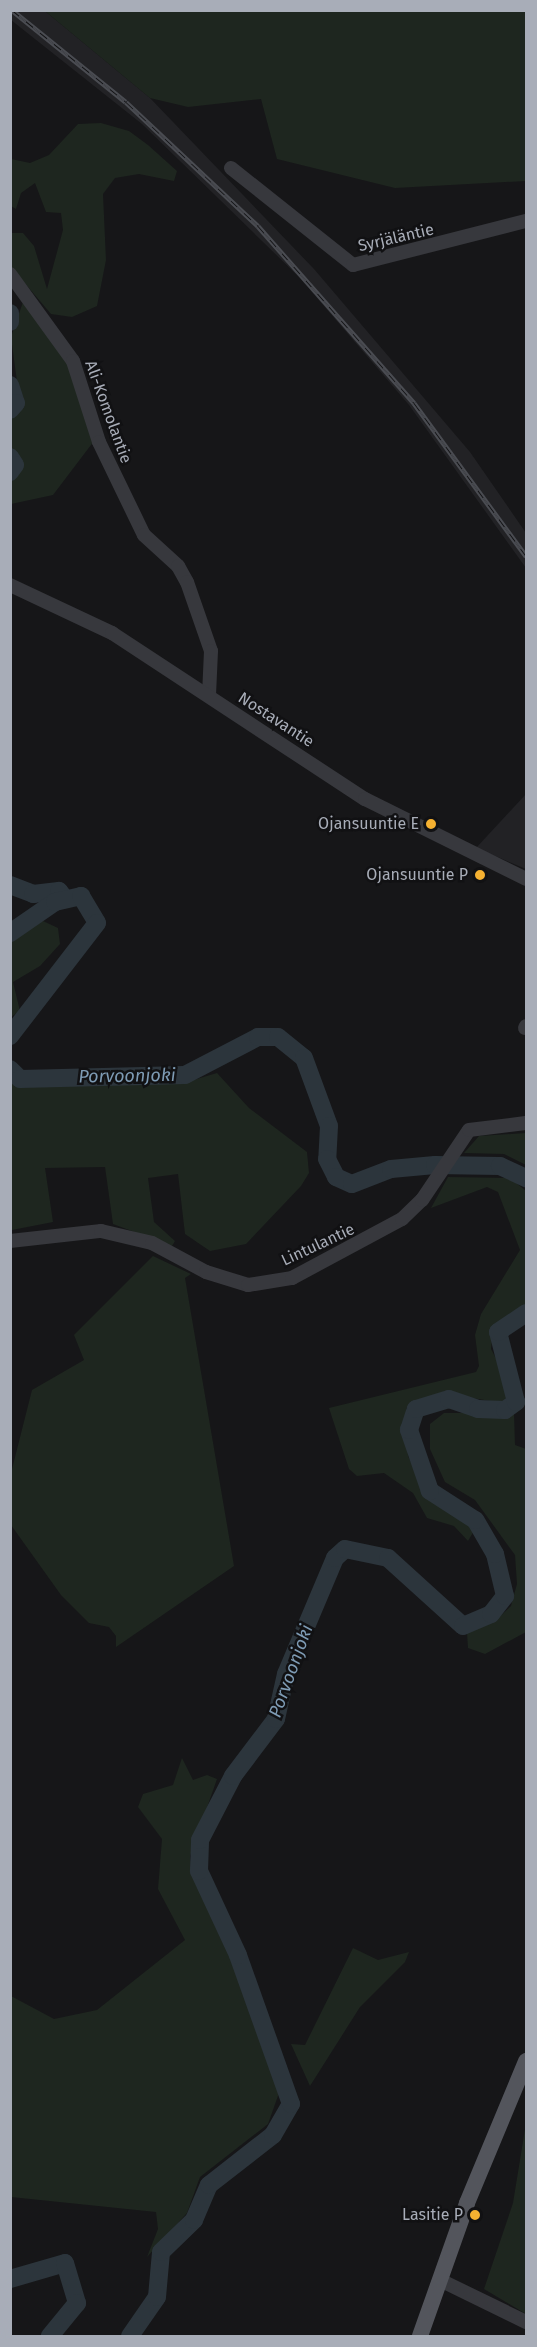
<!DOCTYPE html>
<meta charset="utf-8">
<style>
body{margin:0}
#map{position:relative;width:537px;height:2347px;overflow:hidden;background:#161618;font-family:"Fira Sans",sans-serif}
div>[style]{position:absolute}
.built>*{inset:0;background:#222225}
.green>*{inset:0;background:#1e261f}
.river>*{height:18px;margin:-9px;padding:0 9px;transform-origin:9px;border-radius:9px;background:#2c353c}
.minor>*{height:14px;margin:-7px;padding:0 7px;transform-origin:7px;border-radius:7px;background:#37383d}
.major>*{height:16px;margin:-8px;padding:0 8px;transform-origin:8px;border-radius:8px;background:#53555c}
.rail>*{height:5px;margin-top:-2.5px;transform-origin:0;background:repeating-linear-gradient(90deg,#111113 0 9px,#4a4c52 0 18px);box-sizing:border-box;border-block:2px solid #4a4c52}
.dots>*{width:16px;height:16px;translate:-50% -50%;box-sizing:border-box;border:3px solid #111113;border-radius:50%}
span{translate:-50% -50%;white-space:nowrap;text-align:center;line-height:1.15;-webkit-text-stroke:5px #111113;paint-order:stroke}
.street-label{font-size:16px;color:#a8adb8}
.poi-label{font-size:16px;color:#a8adb8}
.right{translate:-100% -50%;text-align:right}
.water-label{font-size:18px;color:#7e9bb4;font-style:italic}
.frame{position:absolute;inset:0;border:12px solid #a8adb8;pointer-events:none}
</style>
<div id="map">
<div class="built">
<div style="clip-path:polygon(10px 11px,45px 11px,150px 98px,314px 269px,470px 452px,526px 533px,526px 568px,409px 405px,300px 278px,142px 124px,11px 20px)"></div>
<div style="clip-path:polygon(526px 794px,526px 869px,476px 848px)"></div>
</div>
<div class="green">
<div style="clip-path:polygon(45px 11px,526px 11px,526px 181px,395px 188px,277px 159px,261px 99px,188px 107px,150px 98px)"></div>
<div style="clip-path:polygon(101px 123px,129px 131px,148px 145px,177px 171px,174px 181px,139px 174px,115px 178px,103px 194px,106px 260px,97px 306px,72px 317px,51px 314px,11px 267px,11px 233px,23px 233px,34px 246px,47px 289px,63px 230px,61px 213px,46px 212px,35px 183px,21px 193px,16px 209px,11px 206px,11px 159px,30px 163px,49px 155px,78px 124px)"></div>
<div style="clip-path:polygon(24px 299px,69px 365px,94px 441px,53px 495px,11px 504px,11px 475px,18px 460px,11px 454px,10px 421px,20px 404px,11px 337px)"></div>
<div style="clip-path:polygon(43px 921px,58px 928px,60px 944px,40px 966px,13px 982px,20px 1011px,11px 1017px,11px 939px)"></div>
<div style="clip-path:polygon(217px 1073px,249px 1108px,307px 1152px,309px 1173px,301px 1186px,246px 1244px,210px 1251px,185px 1234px,178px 1174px,148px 1178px,154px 1222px,175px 1241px,172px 1246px,113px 1224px,105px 1167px,45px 1168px,53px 1222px,12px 1230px,10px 1078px,19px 1084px,190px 1081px)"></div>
<div style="clip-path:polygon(526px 1133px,526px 1165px,504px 1154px,464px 1153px,479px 1136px)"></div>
<div style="clip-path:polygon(448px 1177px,510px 1178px,526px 1191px,526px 1305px,493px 1329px,491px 1349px,510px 1385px,504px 1403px,452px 1395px,406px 1408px,408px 1456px,425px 1492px,475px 1529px,468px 1541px,454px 1526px,427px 1518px,413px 1493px,384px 1473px,357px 1476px,349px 1469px,329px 1408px,476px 1372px,479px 1366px,475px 1335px,481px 1314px,520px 1250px,498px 1192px,487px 1187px,431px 1208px)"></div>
<div style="clip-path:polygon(153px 1256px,191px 1274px,185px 1278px,234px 1566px,116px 1647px,116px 1636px,109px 1627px,89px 1623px,61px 1595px,11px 1525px,11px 1473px,32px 1390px,84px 1360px,74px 1335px)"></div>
<div style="clip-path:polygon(444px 1413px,514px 1413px,515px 1445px,526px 1449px,526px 1632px,485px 1654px,468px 1648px,467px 1633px,496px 1620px,511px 1606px,517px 1584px,515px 1555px,475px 1500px,445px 1482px,430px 1449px,430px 1424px)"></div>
<div style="clip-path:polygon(182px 1758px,193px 1780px,207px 1775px,217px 1779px,190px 1856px,192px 1875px,232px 1959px,279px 2093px,268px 2124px,200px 2177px,187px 2213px,147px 2257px,158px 2229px,156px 2212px,11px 2197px,11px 1996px,54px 2019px,97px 2010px,185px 1940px,158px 1889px,162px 1839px,138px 1807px,143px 1794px,173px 1785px)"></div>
<div style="clip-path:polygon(353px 1948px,378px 1960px,409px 1952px,405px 1962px,360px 2007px,310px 2086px,291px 2044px,305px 2045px)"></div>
<div style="clip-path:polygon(526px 2123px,526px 2314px,484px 2289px,513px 2203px)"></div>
</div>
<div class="river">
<div style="left:10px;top:313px;width:9px;rotate:90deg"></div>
<div style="left:10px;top:385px;width:19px;rotate:72deg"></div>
<div style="left:16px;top:403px;width:9px;rotate:131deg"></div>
<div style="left:10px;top:457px;width:9px;rotate:58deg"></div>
<div style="left:15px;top:465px;width:9px;rotate:126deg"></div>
<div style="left:10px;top:885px;width:25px;rotate:21deg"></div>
<div style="left:33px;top:894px;width:26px;rotate:-7deg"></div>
<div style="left:59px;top:891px;width:10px;rotate:53deg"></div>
<div style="left:10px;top:933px;width:55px;rotate:-34.6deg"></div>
<div style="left:55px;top:902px;width:27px;rotate:-13deg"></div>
<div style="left:81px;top:896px;width:31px;rotate:59deg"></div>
<div style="left:97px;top:923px;width:143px;rotate:127.6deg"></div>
<div style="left:10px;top:1069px;width:14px;rotate:45deg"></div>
<div style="left:20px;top:1079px;width:165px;rotate:-1.4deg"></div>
<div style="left:185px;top:1075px;width:82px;rotate:-27.5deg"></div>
<div style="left:258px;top:1037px;width:20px"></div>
<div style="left:278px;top:1037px;width:33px;rotate:39deg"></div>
<div style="left:304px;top:1058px;width:72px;rotate:69.8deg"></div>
<div style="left:329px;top:1126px;width:33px;rotate:93deg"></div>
<div style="left:327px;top:1159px;width:20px;rotate:63deg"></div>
<div style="left:336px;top:1177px;width:17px;rotate:24deg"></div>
<div style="left:352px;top:1184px;width:42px;rotate:-21deg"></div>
<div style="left:391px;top:1169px;width:44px;rotate:-5.2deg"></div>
<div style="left:435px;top:1165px;width:65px;rotate:0.9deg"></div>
<div style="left:500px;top:1166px;width:29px;rotate:25deg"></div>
<div style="left:10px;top:2279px;width:57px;rotate:-16.2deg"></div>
<div style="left:65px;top:2263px;width:42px;rotate:73.3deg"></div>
<div style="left:77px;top:2303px;width:43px;rotate:129.3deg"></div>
<div style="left:130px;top:2336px;width:47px;rotate:-55.3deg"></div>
<div style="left:157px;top:2297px;width:45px;rotate:-84.9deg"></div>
<div style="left:161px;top:2252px;width:46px;rotate:-44.1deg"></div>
<div style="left:194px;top:2220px;width:38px;rotate:-67deg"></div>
<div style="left:209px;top:2185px;width:81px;rotate:-38deg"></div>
<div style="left:273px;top:2135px;width:36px;rotate:-60deg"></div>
<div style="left:291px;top:2104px;width:158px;rotate:-109.6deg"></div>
<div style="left:238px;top:1955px;width:93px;rotate:-114.9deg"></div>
<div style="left:199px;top:1871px;width:31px;rotate:-88deg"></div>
<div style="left:200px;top:1840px;width:72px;rotate:-62.7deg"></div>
<div style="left:233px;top:1776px;width:71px;rotate:-53deg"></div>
<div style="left:276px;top:1719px;width:46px;rotate:-77.5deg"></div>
<div style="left:286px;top:1674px;width:126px;rotate:-67.1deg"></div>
<div style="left:335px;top:1558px;width:13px;rotate:-42deg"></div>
<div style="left:345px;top:1549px;width:44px;rotate:11.8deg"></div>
<div style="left:388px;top:1558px;width:101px;rotate:42.2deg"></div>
<div style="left:463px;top:1626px;width:30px;rotate:-23deg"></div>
<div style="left:491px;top:1614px;width:23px;rotate:-52deg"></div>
<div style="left:505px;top:1596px;width:43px;rotate:-103.4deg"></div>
<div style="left:495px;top:1554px;width:39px;rotate:-120deg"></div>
<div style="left:475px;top:1520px;width:54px;rotate:-147.2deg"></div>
<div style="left:430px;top:1491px;width:65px;rotate:-109deg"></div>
<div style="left:409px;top:1430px;width:22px;rotate:-72deg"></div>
<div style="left:416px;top:1409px;width:34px;rotate:-17deg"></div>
<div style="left:449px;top:1399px;width:31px;rotate:19deg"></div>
<div style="left:478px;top:1409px;width:27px;rotate:2deg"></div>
<div style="left:505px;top:1410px;width:14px;rotate:-36deg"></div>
<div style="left:516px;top:1402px;width:72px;rotate:-104.4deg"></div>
<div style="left:498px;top:1332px;width:34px;rotate:-34deg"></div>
</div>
<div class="minor">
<div style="left:231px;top:168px;width:156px;rotate:38.5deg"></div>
<div style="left:353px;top:265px;width:179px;rotate:-14.3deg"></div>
<div style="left:10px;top:274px;width:107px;rotate:54.1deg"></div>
<div style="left:73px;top:361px;width:85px;rotate:72.2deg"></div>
<div style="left:99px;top:442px;width:103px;rotate:64.2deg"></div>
<div style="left:144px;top:535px;width:46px;rotate:42.4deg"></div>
<div style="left:178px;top:566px;width:18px;rotate:61deg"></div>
<div style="left:187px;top:582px;width:73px;rotate:70.8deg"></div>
<div style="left:211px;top:651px;width:44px;rotate:92.6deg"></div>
<div style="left:10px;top:585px;width:113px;rotate:25.2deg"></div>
<div style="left:112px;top:633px;width:303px;rotate:33.3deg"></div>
<div style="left:365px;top:799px;width:180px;rotate:26.4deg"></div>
<div style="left:525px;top:1028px;width:2px;rotate:-63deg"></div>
<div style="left:10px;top:1241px;width:92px;rotate:-6.3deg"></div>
<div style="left:101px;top:1231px;width:52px;rotate:13.2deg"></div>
<div style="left:152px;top:1243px;width:61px;rotate:28.2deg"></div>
<div style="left:206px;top:1272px;width:44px;rotate:17.2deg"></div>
<div style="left:248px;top:1285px;width:45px;rotate:-9deg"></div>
<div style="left:292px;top:1278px;width:125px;rotate:-28.2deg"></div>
<div style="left:402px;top:1219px;width:28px;rotate:-44deg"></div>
<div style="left:422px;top:1200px;width:84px;rotate:-56.1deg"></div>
<div style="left:469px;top:1130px;width:57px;rotate:-7deg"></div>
<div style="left:440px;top:2280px;width:96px;rotate:26deg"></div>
</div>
<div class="major">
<div style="left:420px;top:2336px;width:141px;rotate:-70.5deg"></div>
<div style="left:467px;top:2203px;width:154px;rotate:-67.4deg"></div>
</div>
<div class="rail">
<div style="left:12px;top:10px;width:146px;rotate:38.9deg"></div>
<div style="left:126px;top:102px;width:181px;rotate:43.2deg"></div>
<div style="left:258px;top:226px;width:236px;rotate:48.6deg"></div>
<div style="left:414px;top:403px;width:190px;rotate:53.8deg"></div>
</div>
<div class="dots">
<div style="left:431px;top:824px;background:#f5b131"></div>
<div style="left:480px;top:875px;background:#f5b131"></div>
<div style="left:475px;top:2215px;background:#f5b131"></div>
</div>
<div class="street-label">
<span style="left:396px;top:238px;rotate:-13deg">Syrjäläntie</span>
<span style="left:108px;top:412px;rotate:70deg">Ali-Komolantie</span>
<span style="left:276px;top:720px;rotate:33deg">Nostavantie</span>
<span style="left:318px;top:1245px;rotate:-25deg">Lintulantie</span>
</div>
<div class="poi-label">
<span class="right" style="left:419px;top:824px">Ojansuuntie E</span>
<span class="right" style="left:468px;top:875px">Ojansuuntie P</span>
<span class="right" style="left:463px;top:2215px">Lasitie P</span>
</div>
<div class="water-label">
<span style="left:127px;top:1076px;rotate:-1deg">Porvoonjoki</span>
<span style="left:291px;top:1671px;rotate:-70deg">Porvoonjoki</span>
</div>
<div class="frame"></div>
</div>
